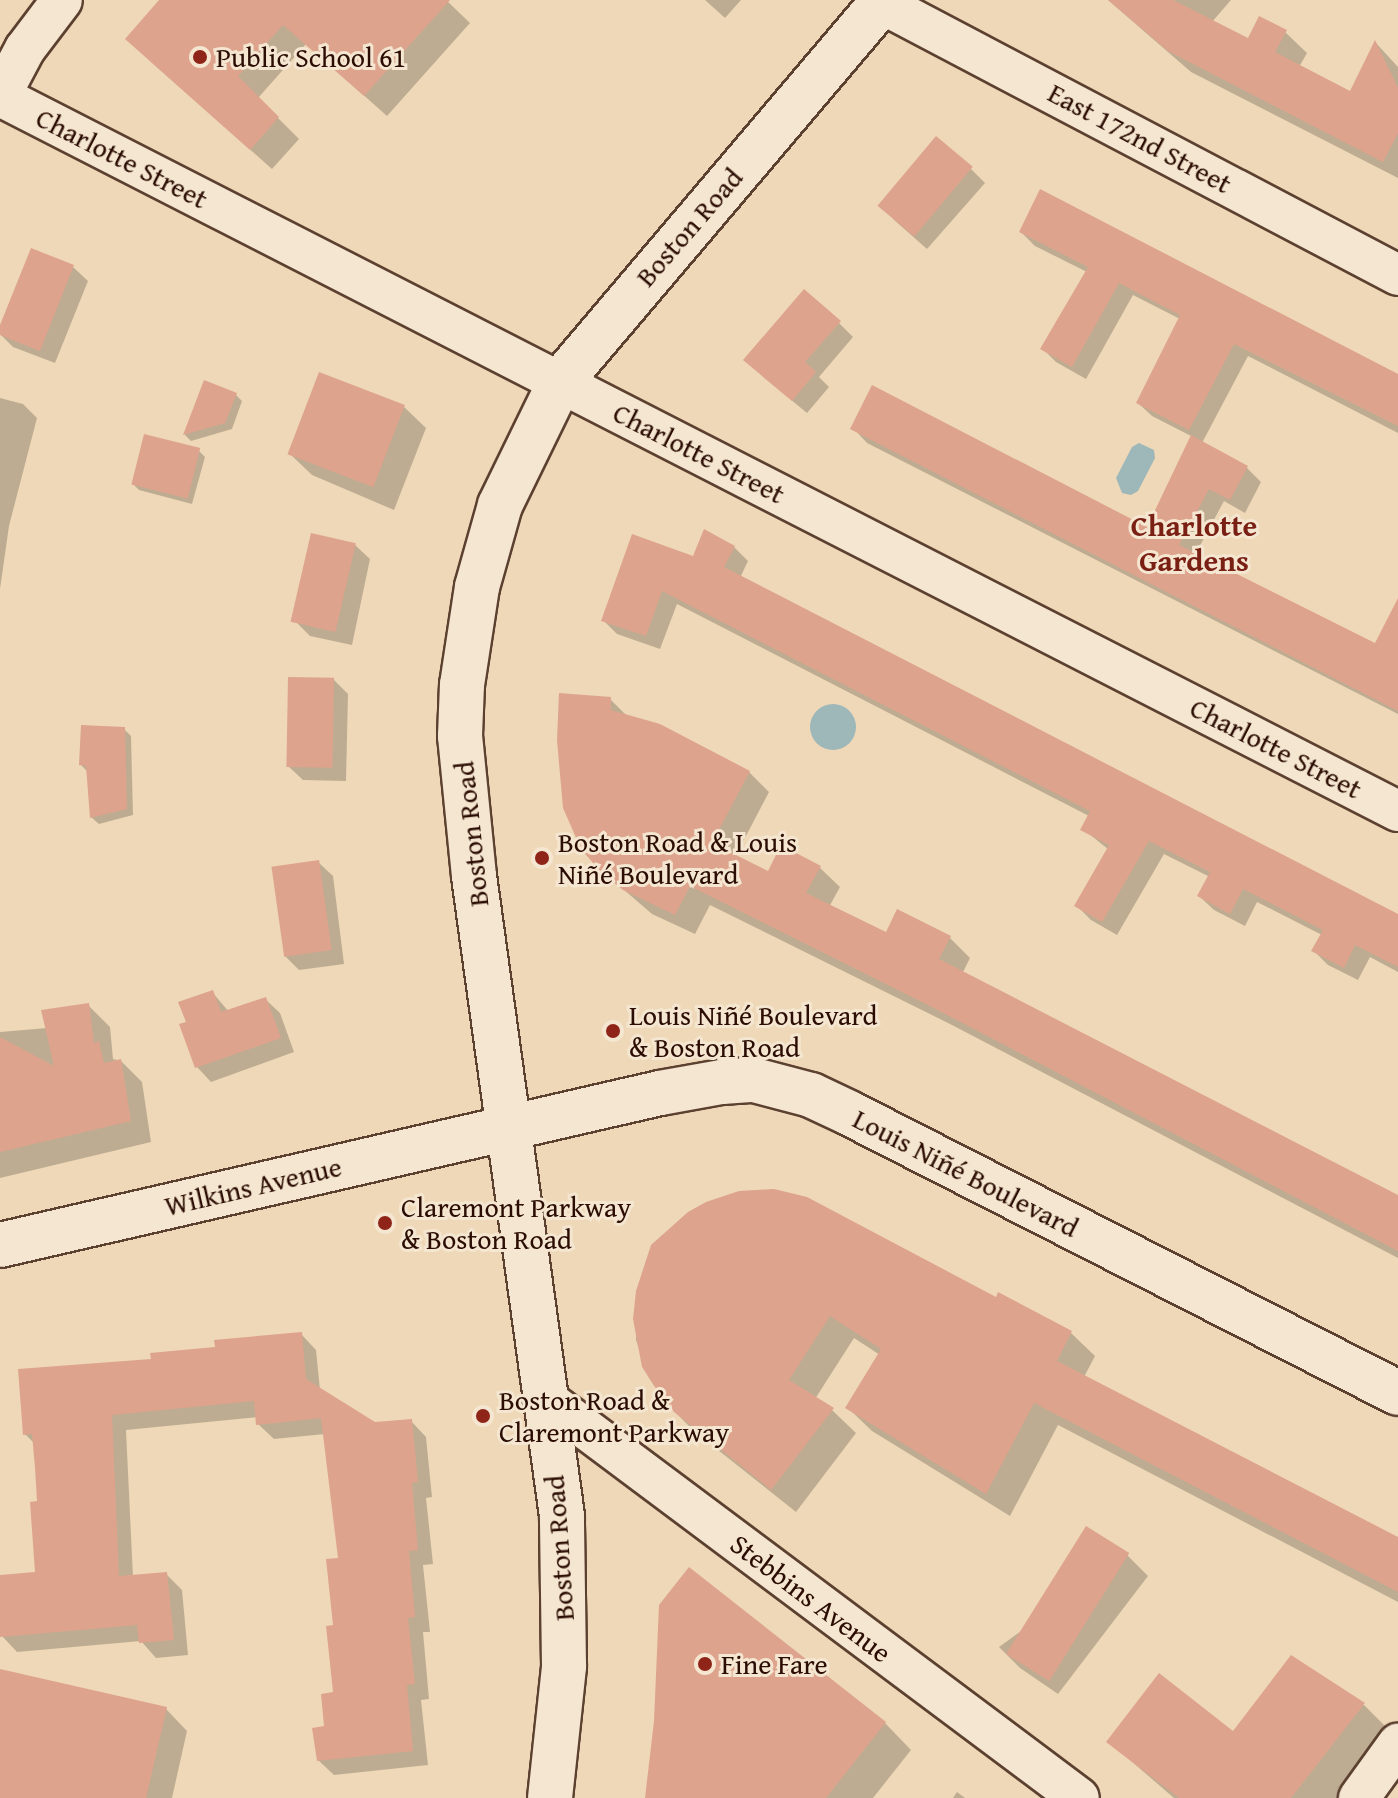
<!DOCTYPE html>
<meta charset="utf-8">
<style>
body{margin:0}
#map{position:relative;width:1398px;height:1798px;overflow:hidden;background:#eed8b7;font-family:"Gentium Book Plus",serif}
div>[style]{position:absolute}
.water>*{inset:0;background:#9eb7b9}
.round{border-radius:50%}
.shadow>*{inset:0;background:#0003}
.building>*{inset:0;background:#dea38c;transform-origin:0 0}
.roads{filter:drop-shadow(2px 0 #5c4030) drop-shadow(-2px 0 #5c4030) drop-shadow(0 2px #5c4030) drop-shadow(0 -2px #5c4030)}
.street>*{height:40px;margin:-20px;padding:0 20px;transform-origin:20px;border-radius:20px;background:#f4e6d0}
.secondary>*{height:44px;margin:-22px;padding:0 22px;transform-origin:22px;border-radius:22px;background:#f4e6d0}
.dots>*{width:22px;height:22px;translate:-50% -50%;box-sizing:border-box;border:4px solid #f4e6d0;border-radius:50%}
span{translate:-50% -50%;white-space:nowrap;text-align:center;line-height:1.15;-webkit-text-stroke:6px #f4e6d0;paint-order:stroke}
.poi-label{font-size:28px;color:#2c0d03}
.left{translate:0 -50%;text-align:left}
.street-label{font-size:28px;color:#2c0d03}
.neighbourhood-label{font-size:30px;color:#7a1f14;font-weight:700}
</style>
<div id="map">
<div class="water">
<div style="clip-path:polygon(1139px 443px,1154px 450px,1155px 458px,1138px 491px,1131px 495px,1122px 493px,1116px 478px,1132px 447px)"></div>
<div class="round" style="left:810px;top:704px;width:46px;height:46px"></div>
</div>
<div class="shadow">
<div style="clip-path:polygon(170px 0,446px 0,470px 23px,387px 116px,306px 44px,258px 98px,299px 139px,272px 169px,149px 60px)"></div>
<div style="clip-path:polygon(705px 0,741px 0,725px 18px)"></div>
<div style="clip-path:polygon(1108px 0,1231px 0,1212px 22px,1249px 40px,1285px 32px,1307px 53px,1299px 67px,1351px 94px,1376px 43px,1398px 67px,1398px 178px,1191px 72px)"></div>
<div style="clip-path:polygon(971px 169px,985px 183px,927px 249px,893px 219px)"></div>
<div style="clip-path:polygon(1021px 232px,1398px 377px,1398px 433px,1248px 356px,1202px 443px,1247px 468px,1261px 482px,1245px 513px,1224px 501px,1195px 555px,1376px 646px,1398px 633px,1398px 714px,867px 443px,853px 428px,1148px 530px,1193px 437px,1152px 416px,1138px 403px,1180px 319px,1133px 295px,1086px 379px,1056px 362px,1043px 349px,1087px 272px,1035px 246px)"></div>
<div style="clip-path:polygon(32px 250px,73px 267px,88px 281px,55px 363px,13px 347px,0 334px)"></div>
<div style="clip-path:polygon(839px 323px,853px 337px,819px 377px,829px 387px,807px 413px,760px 374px)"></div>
<div style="clip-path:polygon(205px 383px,236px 395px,242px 401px,232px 429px,191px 441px,185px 435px)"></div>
<div style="clip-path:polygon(0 398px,23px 404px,37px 418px,9px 526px,0 589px)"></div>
<div style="clip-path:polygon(404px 407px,426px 428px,394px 510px,312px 475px,290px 454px)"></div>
<div style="clip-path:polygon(198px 450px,205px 457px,192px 504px,139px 490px,132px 483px)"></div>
<div style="clip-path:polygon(355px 545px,370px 559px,352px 645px,310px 636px,295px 621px)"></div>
<div style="clip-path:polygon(734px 547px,748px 561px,740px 578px,1398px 917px,1398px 972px,1370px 957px,1358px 980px,1328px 965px,1314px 951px,1322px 935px,1257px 902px,1245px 926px,1214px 910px,1199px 896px,1210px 877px,1164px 854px,1117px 935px,1091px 920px,1077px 906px,1109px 850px,1083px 829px,1089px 816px,677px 604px,660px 649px,617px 634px,603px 620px,694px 558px)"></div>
<div style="clip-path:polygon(334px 680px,348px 694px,346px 781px,303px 780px,288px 766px)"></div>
<div style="clip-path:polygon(610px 699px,628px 717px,749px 772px,769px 792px,735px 857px,768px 874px,819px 867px,840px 887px,829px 907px,887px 935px,950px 938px,970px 958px,963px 972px,1398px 1197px,1398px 1258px,950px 1024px,710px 905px,695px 934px,652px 914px,601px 870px)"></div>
<div style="clip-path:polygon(124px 729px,131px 736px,133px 815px,99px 824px,92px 818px,88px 772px,81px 765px)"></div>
<div style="clip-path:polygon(318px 862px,333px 876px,344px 964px,299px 970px,284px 955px)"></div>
<div style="clip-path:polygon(213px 993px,229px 1012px,265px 999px,280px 1013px,294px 1052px,211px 1082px,197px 1067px,188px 1023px)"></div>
<div style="clip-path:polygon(88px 1005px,110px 1027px,113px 1059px,121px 1061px,142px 1082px,151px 1142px,0 1178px,0 1032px,47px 1028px)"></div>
<div style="clip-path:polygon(638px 1292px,997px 1299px,999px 1295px,1071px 1333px,1095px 1356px,1084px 1377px,1398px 1539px,1398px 1602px,1058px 1425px,1010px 1516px,872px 1431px,848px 1408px,880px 1355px,854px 1338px,815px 1399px,832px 1410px,856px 1433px,796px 1512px,694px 1431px,669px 1406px,649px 1378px,636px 1340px)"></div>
<div style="clip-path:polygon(301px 1334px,316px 1350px,320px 1390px,375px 1424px,411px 1421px,426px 1437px,432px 1497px,426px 1498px,433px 1564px,423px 1565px,430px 1632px,423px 1632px,429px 1699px,421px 1700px,428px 1765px,334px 1775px,318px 1760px,335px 1694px,340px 1560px,325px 1434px,274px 1439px,258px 1424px,258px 1417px,126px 1430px,133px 1577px,166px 1574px,182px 1590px,188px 1655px,156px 1658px,141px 1641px,17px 1652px,2px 1636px,0 1577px,37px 1574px,39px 1503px,34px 1443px,25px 1434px,153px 1361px)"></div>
<div style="clip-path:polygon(1127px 1555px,1148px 1576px,1058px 1694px,1020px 1668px,999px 1647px)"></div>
<div style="clip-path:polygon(690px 1570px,885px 1723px,911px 1750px,873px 1798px,647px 1798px)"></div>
<div style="clip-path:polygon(0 1671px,166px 1709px,187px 1731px,172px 1798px,0 1798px)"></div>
<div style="clip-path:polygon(1364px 1705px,1391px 1732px,1340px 1798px,1174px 1798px,1109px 1742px,1233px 1733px)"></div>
<div style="clip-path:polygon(957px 1792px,965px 1798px,953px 1798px)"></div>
</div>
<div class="building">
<div style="clip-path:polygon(159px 0,450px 0,364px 96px,283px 25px,238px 76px,279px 117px,250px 150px,125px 39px)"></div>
<div style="clip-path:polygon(1108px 0,1173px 0,1248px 38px,1259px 16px,1287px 30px,1275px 52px,1350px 91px,1375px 40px,1398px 88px,1398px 133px,1383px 162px,1168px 51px)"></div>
<div style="left:936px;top:136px;width:48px;height:91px;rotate:40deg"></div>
<div style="clip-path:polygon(1040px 189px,1398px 374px,1398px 426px,1234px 344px,1189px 430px,1136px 403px,1180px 315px,1119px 283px,1072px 367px,1040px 349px,1088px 267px,1019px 232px)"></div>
<div style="clip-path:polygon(31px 248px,74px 265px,40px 351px,0 335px,0 325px)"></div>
<div style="clip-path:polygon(804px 289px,841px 321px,805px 362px,816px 372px,792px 401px,743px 360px)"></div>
<div style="left:319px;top:372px;width:92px;height:88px;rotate:21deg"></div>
<div style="clip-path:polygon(204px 380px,237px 393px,225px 423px,183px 435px)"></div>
<div style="clip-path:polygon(872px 385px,1147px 527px,1191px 435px,1248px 466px,1230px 500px,1209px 489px,1179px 545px,1375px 643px,1398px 598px,1398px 711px,850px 429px)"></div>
<div style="left:144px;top:434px;width:58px;height:52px;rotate:14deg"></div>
<div style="clip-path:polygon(704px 529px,735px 546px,724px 567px,1398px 914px,1398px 967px,1355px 945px,1344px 968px,1311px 951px,1323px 930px,1243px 889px,1230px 914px,1197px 896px,1210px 872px,1149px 841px,1102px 922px,1074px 906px,1109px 845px,1080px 830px,1090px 811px,662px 591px,646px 636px,601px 621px,632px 534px,693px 556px)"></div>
<div style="left:311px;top:533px;width:46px;height:91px;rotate:13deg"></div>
<div style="left:288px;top:677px;width:46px;height:90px;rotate:1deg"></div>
<div style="clip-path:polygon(559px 693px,611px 697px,611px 710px,660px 724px,750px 771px,712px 843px,768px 871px,781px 845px,821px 866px,806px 893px,886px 932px,897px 909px,951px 936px,939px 959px,1398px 1195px,1398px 1251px,928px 1005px,690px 886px,675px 915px,623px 890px,600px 871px,581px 849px,563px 808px,557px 740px)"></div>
<div style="clip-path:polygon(81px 725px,125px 727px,127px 809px,90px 818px,86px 766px,79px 765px)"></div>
<div style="left:319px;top:860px;width:91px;height:48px;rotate:82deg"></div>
<div style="clip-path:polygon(213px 990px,221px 1012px,266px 997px,281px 1038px,195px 1068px,179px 1024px,186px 1022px,178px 1002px)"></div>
<div style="clip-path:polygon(89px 1003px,94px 1043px,99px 1041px,104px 1063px,121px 1059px,131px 1121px,0 1152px,0 1037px,54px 1066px,41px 1010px)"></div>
<div style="clip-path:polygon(774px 1189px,807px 1197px,996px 1297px,998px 1292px,1072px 1331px,1057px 1361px,1398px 1537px,1398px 1592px,1034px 1403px,986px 1494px,845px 1408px,881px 1349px,830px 1316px,789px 1380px,834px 1408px,771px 1490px,668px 1407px,642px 1367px,633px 1319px,636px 1291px,651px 1245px,688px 1212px,706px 1202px,739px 1191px)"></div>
<div style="clip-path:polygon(302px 1332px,306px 1379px,375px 1422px,412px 1419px,418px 1482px,412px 1483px,418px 1550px,409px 1551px,415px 1617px,408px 1618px,415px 1684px,407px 1685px,413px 1751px,317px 1761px,312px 1728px,324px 1726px,321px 1694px,333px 1692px,326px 1626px,333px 1625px,326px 1559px,338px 1558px,321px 1418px,256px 1425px,254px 1401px,112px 1415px,119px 1576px,167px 1572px,174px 1640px,139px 1643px,137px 1625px,0 1637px,0 1575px,35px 1572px,30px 1502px,37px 1501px,35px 1468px,32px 1434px,23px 1435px,18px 1369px,151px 1359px,150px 1353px,215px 1347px,214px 1340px)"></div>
<div style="left:1086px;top:1526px;width:51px;height:151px;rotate:32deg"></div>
<div style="clip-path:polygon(689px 1567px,886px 1722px,826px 1798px,645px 1798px,654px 1721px,659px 1605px)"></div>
<div style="clip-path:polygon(1291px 1655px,1365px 1703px,1291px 1798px,1179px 1798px,1106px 1742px,1159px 1673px,1233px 1731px)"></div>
<div style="clip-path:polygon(0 1669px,167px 1707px,146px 1798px,0 1798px)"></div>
</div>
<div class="roads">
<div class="street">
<div style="left:881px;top:3px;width:584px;rotate:27.75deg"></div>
<div style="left:0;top:96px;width:1570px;rotate:27.09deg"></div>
<div style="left:0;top:96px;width:53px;rotate:-62deg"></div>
<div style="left:25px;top:49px;width:61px;rotate:-52.9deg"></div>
<div style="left:543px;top:1397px;width:669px;rotate:36.8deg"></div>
<div style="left:1359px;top:1798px;width:67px;rotate:-54.2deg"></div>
</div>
<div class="secondary">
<div style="left:0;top:1245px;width:677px;rotate:-12.97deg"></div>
<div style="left:660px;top:1093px;width:63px;rotate:-10.1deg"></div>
<div style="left:722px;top:1082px;width:32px;rotate:-4deg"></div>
<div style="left:754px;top:1080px;width:59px;rotate:14.7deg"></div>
<div style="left:811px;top:1095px;width:42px;rotate:25.3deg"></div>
<div style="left:849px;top:1113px;width:616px;rotate:27.02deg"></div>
<div style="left:550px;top:1798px;width:133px;rotate:-83.9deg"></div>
<div style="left:564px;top:1666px;width:150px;rotate:-90.8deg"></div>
<div style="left:562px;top:1516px;width:646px;rotate:-97.83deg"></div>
<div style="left:474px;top:876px;width:141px;rotate:-95.7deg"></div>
<div style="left:460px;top:736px;width:51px;rotate:-87.8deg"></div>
<div style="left:462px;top:685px;width:99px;rotate:-81.3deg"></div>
<div style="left:477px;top:587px;width:85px;rotate:-74.3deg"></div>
<div style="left:500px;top:505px;width:137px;rotate:-64deg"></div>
<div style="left:560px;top:382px;width:501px;rotate:-49.7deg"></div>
</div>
</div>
<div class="dots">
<div style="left:200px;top:57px;background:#8f2418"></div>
<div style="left:542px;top:858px;background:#8f2418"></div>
<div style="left:613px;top:1031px;background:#8f2418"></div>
<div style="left:385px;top:1223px;background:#8f2418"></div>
<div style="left:483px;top:1416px;background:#8f2418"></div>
<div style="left:705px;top:1664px;background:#8f2418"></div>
</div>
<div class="poi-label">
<span class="left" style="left:216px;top:57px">Public School 61</span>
<span class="left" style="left:558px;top:858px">Boston Road &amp; Louis<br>Niñé Boulevard</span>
<span class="left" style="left:629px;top:1031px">Louis Niñé Boulevard<br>&amp; Boston Road</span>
<span class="left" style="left:401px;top:1223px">Claremont Parkway<br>&amp; Boston Road</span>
<span class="left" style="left:499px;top:1416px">Boston Road &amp;<br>Claremont Parkway</span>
<span class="left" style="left:721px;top:1664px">Fine Fare</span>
</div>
<div class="street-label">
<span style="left:1140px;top:138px;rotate:28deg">East 172nd Street</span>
<span style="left:122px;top:158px;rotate:27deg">Charlotte Street</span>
<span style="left:689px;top:227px;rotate:-49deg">Boston Road</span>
<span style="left:699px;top:453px;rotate:27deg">Charlotte Street</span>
<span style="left:1276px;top:748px;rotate:27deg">Charlotte Street</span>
<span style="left:471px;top:834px;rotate:-96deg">Boston Road</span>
<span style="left:966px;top:1173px;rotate:27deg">Louis Niñé Boulevard</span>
<span style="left:253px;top:1186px;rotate:-13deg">Wilkins Avenue</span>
<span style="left:559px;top:1548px;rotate:-94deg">Boston Road</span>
<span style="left:811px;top:1598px;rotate:37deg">Stebbins Avenue</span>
</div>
<div class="neighbourhood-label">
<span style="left:1194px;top:542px">Charlotte<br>Gardens</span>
</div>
</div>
